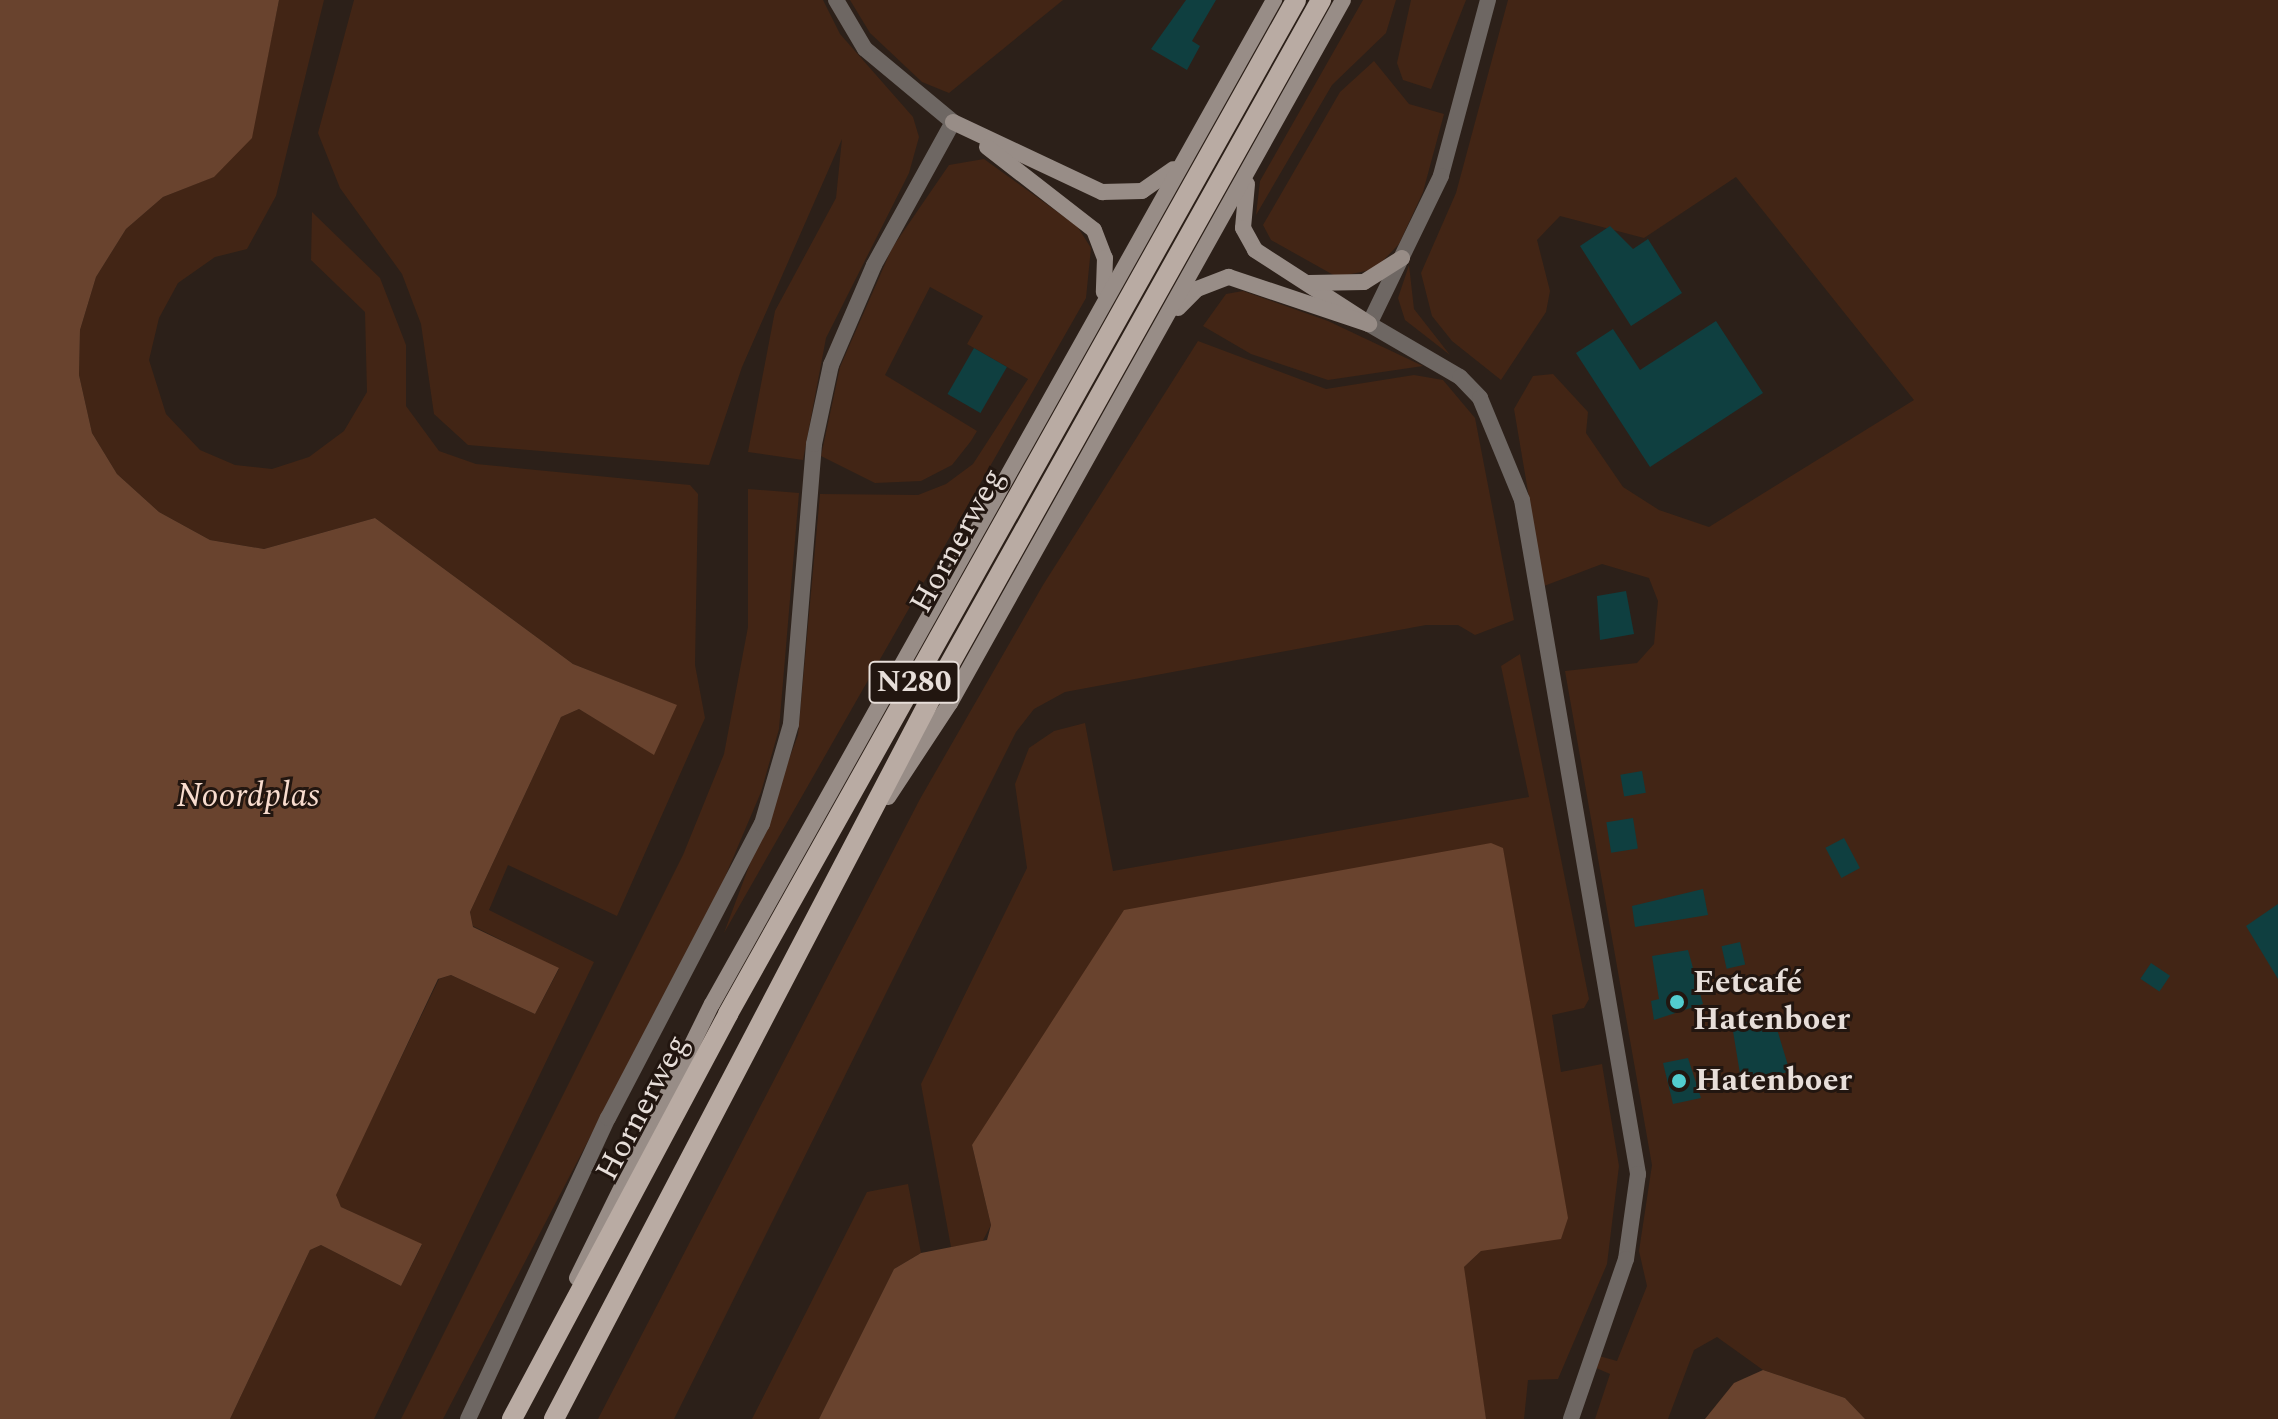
<!DOCTYPE html>
<meta charset="utf-8">
<style>
body{margin:0}
#map{position:relative;width:2278px;height:1419px;overflow:hidden;background:#2c2019;font-family:Spectral,serif}
div>[style]{position:absolute}
.green>*{inset:0;background:#422515}
.water>*{inset:0;background:#69432e}
.building>*{inset:0;background:#0f3f40;transform-origin:0 0}
.minor>*{height:16px;margin:-8px;padding:0 8px;transform-origin:8px;border-radius:8px;background:#6e6763}
.secondary>*{height:16px;margin:-8px;padding:0 8px;transform-origin:8px;border-radius:8px;background:#988d87}
.primary>*{height:20px;margin:-10px;padding:0 10px;transform-origin:10px;border-radius:10px;background:#b9aba3}
.dots>*{width:22px;height:22px;translate:-50% -50%;box-sizing:border-box;border:4px solid #221610;border-radius:50%}
span{translate:-50% -50%;white-space:nowrap;text-align:center;line-height:1.15;-webkit-text-stroke:6px #221610;paint-order:stroke}
.shield-label span{padding:2px 6px;background:#221610;border:2px solid;border-radius:6px;-webkit-text-stroke-width:0}
.shield-label{font-size:30px;color:#e7ded9;font-weight:700}
.street-label{font-size:32px;color:#e7ded9}
.poi-label{font-size:32px;color:#e7ded9;font-weight:700}
.left{translate:0 -50%;text-align:left}
.water-label{font-size:34px;color:#f8dcce;font-style:italic}
</style>
<div id="map">
<div class="green">
<div style="clip-path:polygon(279px 0,324px 0,276px 196px,247px 249px,215px 257px,178px 283px,159px 318px,149px 360px,166px 414px,200px 450px,235px 465px,272px 469px,309px 457px,344px 431px,367px 392px,365px 312px,311px 260px,312px 212px,380px 278px,406px 345px,406px 406px,439px 451px,476px 464px,690px 485px,698px 494px,695px 665px,705px 718px,617px 916px,508px 865px,489px 910px,594px 962px,374px 1419px,230px 1419px,310px 1250px,321px 1245px,401px 1286px,422px 1245px,341px 1207px,335px 1195px,439px 979px,451px 975px,535px 1014px,559px 969px,473px 926px,470px 912px,561px 717px,579px 709px,654px 754px,676px 705px,573px 664px,375px 518px,264px 549px,210px 540px,159px 512px,117px 474px,92px 433px,79px 375px,80px 330px,96px 277px,126px 229px,163px 197px,213px 177px,251px 138px)"></div>
<div style="clip-path:polygon(354px 0,823px 0,840px 34px,913px 117px,919px 137px,909px 173px,826px 338px,803px 460px,748px 452px,775px 311px,836px 198px,842px 139px,742px 367px,709px 465px,468px 445px,434px 414px,421px 324px,402px 274px,340px 188px,318px 133px)"></div>
<div style="clip-path:polygon(850px 0,1063px 0,949px 93px,922px 82px,870px 33px)"></div>
<div style="clip-path:polygon(1363px 0,1396px 0,1386px 33px,1332px 85px,1256px 215px,1260px 181px)"></div>
<div style="clip-path:polygon(1411px 0,1466px 0,1431px 89px,1403px 80px,1397px 63px)"></div>
<div style="clip-path:polygon(1508px 0,2278px 0,2278px 1419px,1865px 1419px,1845px 1398px,1763px 1370px,1717px 1337px,1694px 1350px,1668px 1419px,1595px 1419px,1610px 1374px,1594px 1367px,1599px 1356px,1617px 1361px,1647px 1286px,1639px 1251px,1652px 1165px,1565px 671px,1637px 663px,1654px 644px,1658px 601px,1649px 578px,1602px 564px,1544px 586px,1514px 409px,1533px 376px,1553px 374px,1588px 412px,1586px 433px,1623px 487px,1659px 510px,1709px 527px,1914px 400px,1736px 177px,1644px 238px,1560px 216px,1537px 240px,1550px 291px,1546px 312px,1501px 380px,1452px 341px,1432px 316px,1421px 273px,1456px 193px)"></div>
<div style="clip-path:polygon(1374px 61px,1409px 104px,1444px 114px,1423px 192px,1399px 244px,1375px 269px,1337px 277px,1271px 240px,1263px 225px,1340px 92px)"></div>
<div style="clip-path:polygon(984px 159px,1077px 226px,1091px 248px,1086px 298px,724px 933px,798px 735px,820px 494px,918px 495px,946px 484px,973px 464px,1028px 379px,967px 344px,983px 316px,930px 287px,885px 375px,977px 431px,971px 441px,952px 465px,921px 481px,875px 483px,821px 456px,840px 367px,892px 248px,949px 165px)"></div>
<div style="clip-path:polygon(1409px 265px,1414px 309px,1450px 355px,1405px 320px,1398px 298px)"></div>
<div style="clip-path:polygon(1243px 291px,1328px 321px,1423px 366px,1328px 380px,1251px 354px,1203px 326px,1226px 294px)"></div>
<div style="clip-path:polygon(1198px 341px,1326px 389px,1414px 375px,1443px 380px,1475px 418px,1514px 620px,1475px 635px,1458px 625px,1426px 625px,1065px 692px,1034px 709px,1016px 732px,674px 1419px,598px 1419px,920px 799px,1043px 585px)"></div>
<div style="clip-path:polygon(748px 489px,799px 493px,779px 729px,761px 792px,722px 884px,443px 1419px,401px 1419px,683px 855px,724px 754px,748px 627px)"></div>
<div style="clip-path:polygon(1520px 654px,1589px 999px,1584px 1008px,1552px 1015px,1561px 1072px,1602px 1064px,1619px 1166px,1607px 1264px,1558px 1379px,1528px 1380px,1524px 1419px,1486px 1419px,1461px 1282px,1464px 1267px,1481px 1251px,972px 1145px,991px 1225px,981px 1244px,951px 1247px,921px 1084px,1027px 868px,1015px 784px,1029px 748px,1054px 731px,1085px 723px,1113px 871px,1529px 797px,1501px 666px)"></div>
<div style="clip-path:polygon(908px 1184px,921px 1253px,894px 1269px,819px 1419px,752px 1419px,867px 1192px)"></div>
</div>
<div class="water">
<div style="clip-path:polygon(0 0,279px 0,252px 138px,214px 177px,163px 197px,126px 229px,96px 277px,80px 330px,79px 375px,92px 433px,117px 474px,159px 512px,210px 540px,264px 549px,375px 518px,573px 664px,677px 705px,654px 755px,579px 709px,561px 717px,470px 912px,473px 927px,559px 968px,535px 1014px,451px 975px,438px 979px,336px 1195px,341px 1207px,422px 1244px,401px 1286px,321px 1245px,310px 1250px,230px 1419px,0 1419px)"></div>
<div style="clip-path:polygon(1491px 843px,1503px 848px,1568px 1218px,1561px 1239px,1481px 1251px,1464px 1267px,1486px 1419px,819px 1419px,894px 1269px,921px 1253px,987px 1240px,991px 1225px,972px 1145px,1124px 910px)"></div>
<div style="clip-path:polygon(1763px 1370px,1845px 1398px,1865px 1419px,1705px 1419px,1734px 1383px)"></div>
</div>
<div class="building">
<div style="clip-path:polygon(1186px 0,1216px 0,1192px 41px,1200px 46px,1187px 70px,1151px 49px)"></div>
<div style="clip-path:polygon(1610px 226px,1633px 249px,1648px 239px,1682px 293px,1631px 326px,1580px 246px)"></div>
<div style="clip-path:polygon(1716px 321px,1763px 393px,1650px 467px,1576px 353px,1613px 329px,1640px 370px)"></div>
<div style="left:974px;top:348px;width:38px;height:53px;rotate:30deg"></div>
<div style="clip-path:polygon(1626px 591px,1634px 634px,1600px 640px,1597px 596px)"></div>
<div style="left:1642px;top:771px;width:22px;height:22px;rotate:80deg"></div>
<div style="left:1633px;top:818px;width:31px;height:27px;rotate:81deg"></div>
<div style="left:1844px;top:838px;width:34px;height:21px;rotate:62deg"></div>
<div style="clip-path:polygon(1703px 889px,1708px 915px,1635px 927px,1632px 906px)"></div>
<div style="clip-path:polygon(2278px 904px,2278px 979px,2246px 926px)"></div>
<div style="left:1740px;top:942px;width:23px;height:19px;rotate:77deg"></div>
<div style="clip-path:polygon(1688px 950px,1703px 1004px,1654px 1020px,1651px 1001px,1659px 999px,1652px 956px)"></div>
<div style="left:2151px;top:963px;width:23px;height:19px;rotate:34deg"></div>
<div style="clip-path:polygon(1773px 1016px,1790px 1072px,1741px 1080px,1732px 1025px)"></div>
<div style="clip-path:polygon(1688px 1058px,1701px 1098px,1673px 1104px,1663px 1063px)"></div>
</div>
<div class="minor">
<div style="left:1488px;top:0;width:182px;rotate:105deg"></div>
<div style="left:1441px;top:176px;width:165px;rotate:115.9deg"></div>
<div style="left:1369px;top:324px;width:105px;rotate:30.2deg"></div>
<div style="left:1460px;top:377px;width:29px;rotate:46deg"></div>
<div style="left:1480px;top:398px;width:110px;rotate:67.6deg"></div>
<div style="left:1522px;top:500px;width:684px;rotate:80.23deg"></div>
<div style="left:1638px;top:1174px;width:86px;rotate:98deg"></div>
<div style="left:1626px;top:1259px;width:169px;rotate:109deg"></div>
<div style="left:468px;top:1419px;width:332px;rotate:-65.1deg"></div>
<div style="left:608px;top:1118px;width:332px;rotate:-62.4deg"></div>
<div style="left:762px;top:824px;width:104px;rotate:-73.8deg"></div>
<div style="left:791px;top:724px;width:281px;rotate:-85.3deg"></div>
<div style="left:814px;top:444px;width:81px;rotate:-77.9deg"></div>
<div style="left:831px;top:365px;width:109px;rotate:-66.7deg"></div>
<div style="left:874px;top:265px;width:163px;rotate:-61.1deg"></div>
<div style="left:953px;top:122px;width:114px;rotate:-140.3deg"></div>
<div style="left:865px;top:49px;width:57px;rotate:-120.6deg"></div>
</div>
<div class="secondary">
<div style="left:953px;top:122px;width:165px;rotate:25.2deg"></div>
<div style="left:1102px;top:192px;width:40px;rotate:-1.4deg"></div>
<div style="left:1142px;top:191px;width:38px;rotate:-35deg"></div>
<div style="left:987px;top:147px;width:135px;rotate:37.8deg"></div>
<div style="left:1094px;top:230px;width:30px;rotate:69deg"></div>
<div style="left:1105px;top:258px;width:34px;rotate:92deg"></div>
<div style="left:1247px;top:184px;width:44px;rotate:95.2deg"></div>
<div style="left:1243px;top:228px;width:25px;rotate:61deg"></div>
<div style="left:1255px;top:250px;width:135px;rotate:32.9deg"></div>
<div style="left:1309px;top:283px;width:55px;rotate:-1deg"></div>
<div style="left:1364px;top:282px;width:45px;rotate:-32.3deg"></div>
<div style="left:1178px;top:308px;width:27px;rotate:-45deg"></div>
<div style="left:1197px;top:289px;width:34px;rotate:-21deg"></div>
<div style="left:1229px;top:277px;width:148px;rotate:18.6deg"></div>
<div style="left:888px;top:797px;width:113px;rotate:-56.6deg"></div>
<div style="left:950px;top:703px;width:805px;rotate:-60.79deg"></div>
<div style="left:577px;top:1278px;width:305px;rotate:-63.8deg"></div>
<div style="left:712px;top:1004px;width:1151px;rotate:-60.76deg"></div>
</div>
<div class="primary">
<div style="left:512px;top:1419px;width:459px;rotate:-61.9deg"></div>
<div style="left:728px;top:1014px;width:1162px;rotate:-60.74deg"></div>
<div style="left:554px;top:1419px;width:820px;rotate:-62.4deg"></div>
<div style="left:934px;top:692px;width:793px;rotate:-60.78deg"></div>
</div>
<div class="dots">
<div style="left:1677px;top:1002px;background:#52cdcf"></div>
<div style="left:1679px;top:1081px;background:#52cdcf"></div>
</div>
<div class="shield-label">
<span style="left:914px;top:682px">N280</span>
</div>
<div class="street-label">
<span style="left:958px;top:541px;rotate:-61deg">Hornerweg</span>
<span style="left:643px;top:1108px;rotate:-62deg">Hornerweg</span>
</div>
<div class="poi-label">
<span class="left" style="left:1693px;top:1002px">Eetcafé<br>Hatenboer</span>
<span class="left" style="left:1695px;top:1081px">Hatenboer</span>
</div>
<div class="water-label">
<span style="left:248px;top:797px">Noordplas</span>
</div>
</div>
